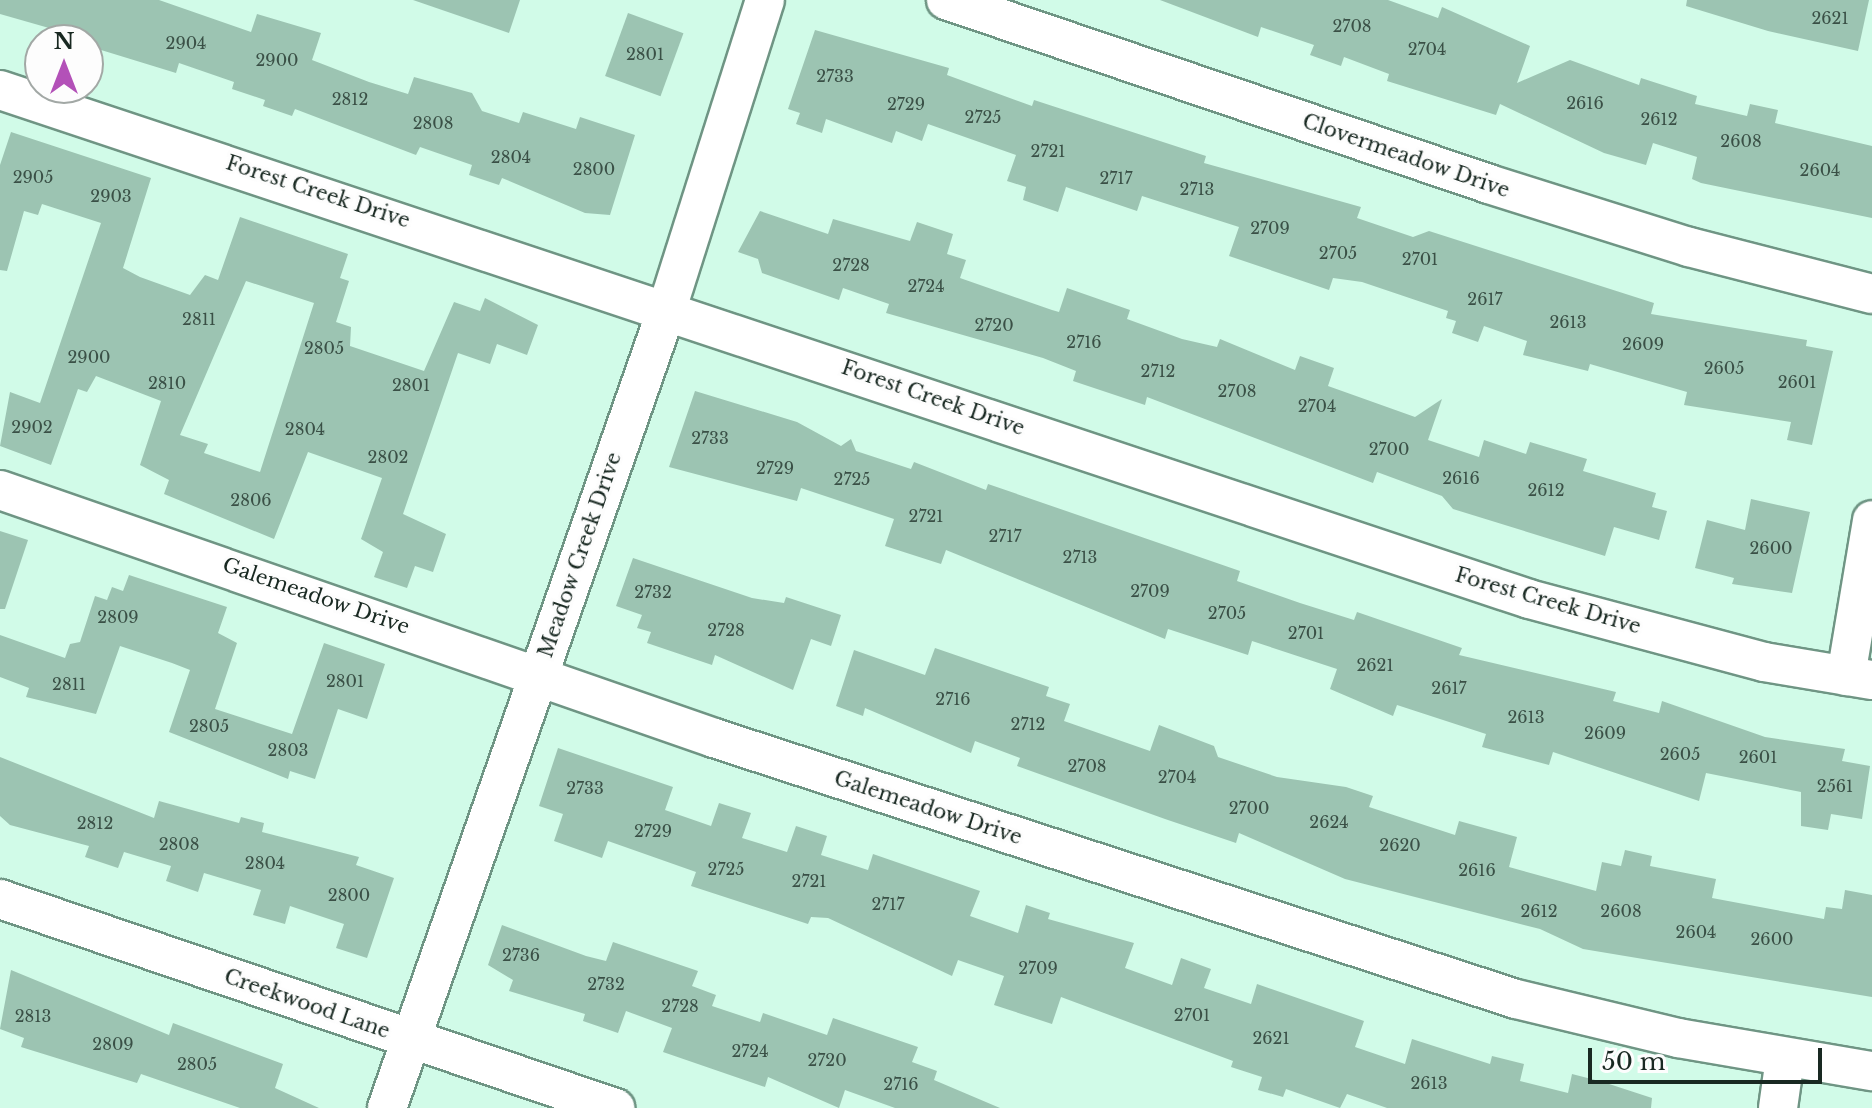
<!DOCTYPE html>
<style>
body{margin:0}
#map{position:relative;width:1872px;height:1108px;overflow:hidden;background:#d1fbe8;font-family:"Libre Baskerville",serif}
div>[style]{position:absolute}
.building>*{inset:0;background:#9cc4b2;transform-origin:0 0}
.roads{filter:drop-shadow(2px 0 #6f9584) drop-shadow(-2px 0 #6f9584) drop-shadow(0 2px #6f9584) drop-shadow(0 -2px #6f9584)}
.minor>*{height:38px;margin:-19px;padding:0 19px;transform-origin:19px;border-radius:19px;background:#fff}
span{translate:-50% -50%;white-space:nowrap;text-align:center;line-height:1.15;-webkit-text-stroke:6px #fdfdfd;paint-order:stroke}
.number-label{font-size:16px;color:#3a5046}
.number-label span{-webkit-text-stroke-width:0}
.street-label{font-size:20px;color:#192922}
.north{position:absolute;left:24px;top:24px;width:80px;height:80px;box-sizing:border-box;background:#fdfdfd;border:2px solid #a2a8a5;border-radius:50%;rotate:0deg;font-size:22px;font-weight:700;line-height:32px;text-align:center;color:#192922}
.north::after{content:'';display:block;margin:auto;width:28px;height:36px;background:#b351b8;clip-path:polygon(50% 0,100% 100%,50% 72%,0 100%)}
.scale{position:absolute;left:1588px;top:1048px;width:234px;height:36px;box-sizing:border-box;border:4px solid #192922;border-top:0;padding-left:10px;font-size:24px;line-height:28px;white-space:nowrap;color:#192922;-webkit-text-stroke:6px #fdfdfd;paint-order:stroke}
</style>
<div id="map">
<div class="building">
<div style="clip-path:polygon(0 0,159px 0,251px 32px,257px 14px,321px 33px,312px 60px,369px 82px,408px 94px,414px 77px,472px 93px,482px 111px,519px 123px,523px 112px,576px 129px,580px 117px,635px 135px,610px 215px,585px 213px,502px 178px,499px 185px,469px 175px,472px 165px,420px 147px,416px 155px,295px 109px,292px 116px,263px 106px,265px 100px,232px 89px,234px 82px,179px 63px,176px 73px,88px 46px,88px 40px,62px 38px,63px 32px,0 14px)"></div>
<div style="clip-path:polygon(413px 0,520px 0,509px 33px)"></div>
<div style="clip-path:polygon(1160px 0,1388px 0,1438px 18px,1442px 7px,1530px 46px,1517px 83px,1570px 60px,1639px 85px,1641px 78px,1697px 96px,1695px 104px,1747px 116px,1750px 104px,1778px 110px,1775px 123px,1872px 146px,1872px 218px,1701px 183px,1692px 179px,1697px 157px,1653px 143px,1646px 165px,1604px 153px,1500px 104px,1496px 115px,1387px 81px,1389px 74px,1344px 57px,1341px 66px,1310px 55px,1314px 45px,1261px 27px,1258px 37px)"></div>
<div style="clip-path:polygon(1687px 0,1869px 0,1858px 51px,1768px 31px,1686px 6px)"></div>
<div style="left:628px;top:13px;width:59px;height:67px;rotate:20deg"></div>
<div style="clip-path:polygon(815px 30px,949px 68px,947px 75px,1032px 106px,1034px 100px,1206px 156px,1204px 163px,1361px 207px,1357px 218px,1413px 237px,1429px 231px,1654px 303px,1651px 314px,1807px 340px,1806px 346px,1833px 351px,1812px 445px,1787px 440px,1791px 422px,1684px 405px,1687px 392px,1590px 364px,1588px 371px,1523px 355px,1527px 341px,1484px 326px,1478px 342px,1452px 333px,1456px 321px,1446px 318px,1448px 311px,1362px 282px,1333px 278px,1329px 290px,1229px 256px,1239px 227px,1142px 196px,1137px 211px,1066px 187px,1058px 212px,1023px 200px,1026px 187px,1007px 181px,1016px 155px,928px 124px,922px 141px,896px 131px,892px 143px,826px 119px,822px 133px,796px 124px,800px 113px,788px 109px)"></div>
<div style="clip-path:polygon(evenodd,11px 132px,151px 178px,123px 268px,140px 277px,190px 295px,205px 275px,218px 280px,240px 217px,348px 254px,340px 278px,349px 281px,336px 322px,351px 327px,350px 346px,424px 371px,454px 302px,480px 311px,485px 298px,538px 325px,527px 355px,497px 344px,490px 364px,458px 353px,403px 514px,446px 534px,433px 572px,415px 566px,407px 588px,374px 577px,383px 552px,361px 539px,382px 478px,308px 452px,274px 539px,164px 494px,169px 480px,140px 465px,161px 401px,96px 376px,87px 392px,78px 389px,51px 465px,0 446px,10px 392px,40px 403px,101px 223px,42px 204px,38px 215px,24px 211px,7px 271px,0 270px,0 165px,11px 132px,246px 281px,314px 303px,260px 472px,204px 453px,208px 444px,180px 435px,246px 281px)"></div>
<div style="clip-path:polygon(760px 211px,828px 234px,833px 219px,910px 241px,917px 222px,953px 234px,947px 254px,966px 260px,960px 278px,1052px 310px,1059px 312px,1067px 288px,1130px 310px,1127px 319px,1182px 339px,1217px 347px,1220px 339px,1295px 370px,1300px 356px,1334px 368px,1328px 386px,1415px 417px,1442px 399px,1428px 440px,1479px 457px,1484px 440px,1526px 454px,1530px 442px,1587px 459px,1583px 471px,1656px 493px,1652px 507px,1667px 511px,1659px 540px,1614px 527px,1605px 556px,1453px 509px,1442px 496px,1377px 472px,1373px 483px,1147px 397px,1145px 405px,1073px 381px,1076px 371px,1043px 358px,886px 313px,889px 304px,843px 288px,839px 300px,762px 273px,758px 259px,738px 252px)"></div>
<div style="clip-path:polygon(695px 391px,797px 422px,841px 446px,851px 439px,856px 451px,911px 469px,914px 462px,986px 490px,988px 484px,1240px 571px,1237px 581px,1300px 603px,1354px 620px,1357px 612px,1462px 648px,1459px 655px,1616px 692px,1613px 701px,1659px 713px,1662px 701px,1765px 737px,1845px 749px,1842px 761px,1870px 766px,1862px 819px,1831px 814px,1828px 830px,1801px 826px,1801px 792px,1706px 773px,1699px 801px,1553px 752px,1549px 765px,1482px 747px,1486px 734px,1397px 705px,1393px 716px,1330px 689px,1337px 669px,1252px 641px,1248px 655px,1168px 629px,1165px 639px,946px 550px,941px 564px,885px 546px,894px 519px,801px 488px,797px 501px,669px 467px)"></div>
<div style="clip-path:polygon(1751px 499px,1810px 512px,1792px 593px,1732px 584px,1734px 578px,1695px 568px,1707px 520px,1745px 530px)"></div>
<div style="clip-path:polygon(0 531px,28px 540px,5px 609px,0 609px)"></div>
<div style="clip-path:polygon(633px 558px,752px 598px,784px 603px,786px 597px,841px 615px,831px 646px,811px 639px,793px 690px,715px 655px,712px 665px,647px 643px,651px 632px,637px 628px,642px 615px,616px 606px)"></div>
<div style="clip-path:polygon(129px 575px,227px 607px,218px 633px,237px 643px,215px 709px,292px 734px,324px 643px,385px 664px,367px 719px,338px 709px,315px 779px,290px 771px,288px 779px,169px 732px,190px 670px,172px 663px,120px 646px,96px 714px,26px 697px,29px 688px,0 677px,0 635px,65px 658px,70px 644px,80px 642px,95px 596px,107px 600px,112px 587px,123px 591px)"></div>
<div style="clip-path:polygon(935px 648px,1049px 687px,1046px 696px,1070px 704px,1064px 721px,1150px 751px,1159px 725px,1214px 746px,1218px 757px,1277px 777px,1346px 787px,1373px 796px,1369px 807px,1455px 835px,1459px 821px,1517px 837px,1509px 867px,1596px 891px,1602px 862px,1621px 866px,1625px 850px,1652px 856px,1650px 866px,1716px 879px,1712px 898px,1824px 919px,1826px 907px,1842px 909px,1845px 890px,1872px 895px,1872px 997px,1583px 949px,1540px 929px,1345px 879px,1239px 833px,1236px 843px,1165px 819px,1017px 766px,1020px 758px,975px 741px,971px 753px,865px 708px,863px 716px,836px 706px,854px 650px,925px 675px)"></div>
<div style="clip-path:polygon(558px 748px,673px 787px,665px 810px,711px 826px,719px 803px,751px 813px,742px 838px,787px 852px,796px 826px,827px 836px,821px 855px,868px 870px,873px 854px,980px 891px,970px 916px,1018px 933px,1026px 905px,1050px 913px,1048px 919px,1134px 943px,1125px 968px,1172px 985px,1181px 958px,1211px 969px,1204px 988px,1251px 1004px,1257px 984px,1364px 1021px,1355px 1047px,1405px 1064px,1412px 1039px,1490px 1064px,1492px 1056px,1524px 1064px,1520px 1081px,1568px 1093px,1572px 1074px,1603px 1082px,1652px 1098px,1651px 1108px,1387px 1108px,1347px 1094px,1340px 1108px,1286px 1089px,1283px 1097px,1258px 1090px,1262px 1077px,1231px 1067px,1233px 1061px,1061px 997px,1052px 1024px,994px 1005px,1004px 976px,958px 960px,952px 976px,828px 918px,811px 917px,808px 924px,691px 886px,696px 872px,608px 841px,602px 858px,554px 841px,563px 814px,539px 806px)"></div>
<div style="clip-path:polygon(0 757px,154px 818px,159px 801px,239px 823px,241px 817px,264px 823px,262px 832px,359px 857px,356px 865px,394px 878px,367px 958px,336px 948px,344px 924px,290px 906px,285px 924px,253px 915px,261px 890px,204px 873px,198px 892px,166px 881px,171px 866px,124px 852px,118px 868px,85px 857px,89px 846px,10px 825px,0 816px)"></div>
<div style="clip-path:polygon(502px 925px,586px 956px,606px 961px,613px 942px,698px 971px,692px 986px,716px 995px,712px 1006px,760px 1022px,763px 1013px,827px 1035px,833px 1018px,918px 1047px,912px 1062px,937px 1071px,934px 1080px,1000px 1108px,895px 1108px,845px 1090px,839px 1108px,768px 1077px,765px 1087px,663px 1052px,672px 1028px,626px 1011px,618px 1033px,583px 1021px,585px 1014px,509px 991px,513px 980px,488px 965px)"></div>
<div style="clip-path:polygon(11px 970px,169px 1035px,173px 1023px,283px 1064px,275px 1088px,319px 1108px,240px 1108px,141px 1074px,137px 1083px,21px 1047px,24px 1038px,0 1029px)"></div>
</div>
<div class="roads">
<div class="minor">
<div style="left:946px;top:0;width:573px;rotate:18.72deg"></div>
<div style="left:1489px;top:184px;width:210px;rotate:17.5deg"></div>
<div style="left:1689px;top:247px;width:189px;rotate:14.4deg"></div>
<div style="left:0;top:90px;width:1611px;rotate:18.41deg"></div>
<div style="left:1529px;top:599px;width:243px;rotate:15deg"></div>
<div style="left:1764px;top:662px;width:109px;rotate:9.5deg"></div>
<div style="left:0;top:490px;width:756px;rotate:19.15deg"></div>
<div style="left:714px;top:738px;width:843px;rotate:18.03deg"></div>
<div style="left:1516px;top:999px;width:167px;rotate:13.5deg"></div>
<div style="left:1678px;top:1038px;width:197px;rotate:9.7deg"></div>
<div style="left:1846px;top:676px;width:158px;rotate:-80.5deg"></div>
<div style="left:0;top:899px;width:650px;rotate:18.77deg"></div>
<div style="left:387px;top:1108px;width:847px;rotate:-70.69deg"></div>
<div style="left:667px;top:309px;width:324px;rotate:-72.4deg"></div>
<div style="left:1778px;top:1108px;width:50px;rotate:-82deg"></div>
</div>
</div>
<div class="number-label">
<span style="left:1830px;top:18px">2621</span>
<span style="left:1352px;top:26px">2708</span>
<span style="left:186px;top:43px">2904</span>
<span style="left:1427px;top:49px">2704</span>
<span style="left:645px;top:54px">2801</span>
<span style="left:277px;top:60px">2900</span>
<span style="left:835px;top:76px">2733</span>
<span style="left:350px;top:99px">2812</span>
<span style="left:1585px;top:103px">2616</span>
<span style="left:906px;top:104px">2729</span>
<span style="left:983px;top:117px">2725</span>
<span style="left:1659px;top:119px">2612</span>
<span style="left:433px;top:123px">2808</span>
<span style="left:1741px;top:141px">2608</span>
<span style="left:1048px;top:151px">2721</span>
<span style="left:511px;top:157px">2804</span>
<span style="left:594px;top:169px">2800</span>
<span style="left:1820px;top:170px">2604</span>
<span style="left:33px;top:177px">2905</span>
<span style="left:1116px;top:178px">2717</span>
<span style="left:1197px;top:189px">2713</span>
<span style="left:111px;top:196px">2903</span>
<span style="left:1270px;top:228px">2709</span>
<span style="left:1338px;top:253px">2705</span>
<span style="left:1420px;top:259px">2701</span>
<span style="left:851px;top:265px">2728</span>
<span style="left:926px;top:286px">2724</span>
<span style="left:1485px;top:299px">2617</span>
<span style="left:199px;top:319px">2811</span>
<span style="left:1568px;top:322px">2613</span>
<span style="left:994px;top:325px">2720</span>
<span style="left:1084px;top:342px">2716</span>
<span style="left:1643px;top:344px">2609</span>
<span style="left:324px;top:348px">2805</span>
<span style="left:89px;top:357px">2900</span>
<span style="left:1724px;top:368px">2605</span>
<span style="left:1158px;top:371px">2712</span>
<span style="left:1797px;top:382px">2601</span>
<span style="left:167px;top:383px">2810</span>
<span style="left:411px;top:385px">2801</span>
<span style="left:1237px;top:391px">2708</span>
<span style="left:1317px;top:406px">2704</span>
<span style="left:32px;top:427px">2902</span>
<span style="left:305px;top:429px">2804</span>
<span style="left:710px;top:438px">2733</span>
<span style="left:1389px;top:449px">2700</span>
<span style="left:388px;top:457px">2802</span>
<span style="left:775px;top:468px">2729</span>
<span style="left:1461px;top:478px">2616</span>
<span style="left:852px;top:479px">2725</span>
<span style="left:1546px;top:490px">2612</span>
<span style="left:251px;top:500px">2806</span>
<span style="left:926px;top:516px">2721</span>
<span style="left:1005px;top:536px">2717</span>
<span style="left:1771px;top:548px">2600</span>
<span style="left:1080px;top:557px">2713</span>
<span style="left:1150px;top:591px">2709</span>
<span style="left:653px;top:592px">2732</span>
<span style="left:1227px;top:613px">2705</span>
<span style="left:118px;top:617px">2809</span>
<span style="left:726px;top:630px">2728</span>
<span style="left:1306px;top:633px">2701</span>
<span style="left:1375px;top:665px">2621</span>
<span style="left:345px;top:681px">2801</span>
<span style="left:69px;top:684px">2811</span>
<span style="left:1449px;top:688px">2617</span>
<span style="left:953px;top:699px">2716</span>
<span style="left:1526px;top:717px">2613</span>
<span style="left:1028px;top:724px">2712</span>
<span style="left:209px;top:726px">2805</span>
<span style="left:1605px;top:733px">2609</span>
<span style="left:288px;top:750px">2803</span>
<span style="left:1680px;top:754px">2605</span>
<span style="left:1758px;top:757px">2601</span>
<span style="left:1087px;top:766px">2708</span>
<span style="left:1177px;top:777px">2704</span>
<span style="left:1835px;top:786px">2561</span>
<span style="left:585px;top:788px">2733</span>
<span style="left:1249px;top:808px">2700</span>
<span style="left:1329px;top:822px">2624</span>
<span style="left:95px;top:823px">2812</span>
<span style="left:653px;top:831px">2729</span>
<span style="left:179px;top:844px">2808</span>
<span style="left:1400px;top:845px">2620</span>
<span style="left:265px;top:863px">2804</span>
<span style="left:726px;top:869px">2725</span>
<span style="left:1477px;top:870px">2616</span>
<span style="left:809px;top:881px">2721</span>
<span style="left:349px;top:895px">2800</span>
<span style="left:888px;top:904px">2717</span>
<span style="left:1539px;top:911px">2612</span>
<span style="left:1621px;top:911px">2608</span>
<span style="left:1696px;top:932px">2604</span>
<span style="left:1772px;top:939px">2600</span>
<span style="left:521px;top:955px">2736</span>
<span style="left:1038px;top:968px">2709</span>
<span style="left:606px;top:984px">2732</span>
<span style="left:680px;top:1006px">2728</span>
<span style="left:1192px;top:1015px">2701</span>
<span style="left:33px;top:1016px">2813</span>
<span style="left:1271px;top:1038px">2621</span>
<span style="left:113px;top:1044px">2809</span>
<span style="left:750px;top:1051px">2724</span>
<span style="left:827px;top:1060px">2720</span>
<span style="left:197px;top:1064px">2805</span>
<span style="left:1429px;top:1083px">2613</span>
<span style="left:901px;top:1084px">2716</span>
</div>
<div class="street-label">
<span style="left:1406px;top:156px;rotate:19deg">Clovermeadow Drive</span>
<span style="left:318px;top:192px;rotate:18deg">Forest Creek Drive</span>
<span style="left:933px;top:398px;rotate:19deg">Forest Creek Drive</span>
<span style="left:580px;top:555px;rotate:-71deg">Meadow Creek Drive</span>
<span style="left:316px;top:596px;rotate:19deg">Galemeadow Drive</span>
<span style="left:1548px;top:601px;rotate:16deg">Forest Creek Drive</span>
<span style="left:928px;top:808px;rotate:18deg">Galemeadow Drive</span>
<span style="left:307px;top:1004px;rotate:19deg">Creekwood Lane</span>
</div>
<div class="north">N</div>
<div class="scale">50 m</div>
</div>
